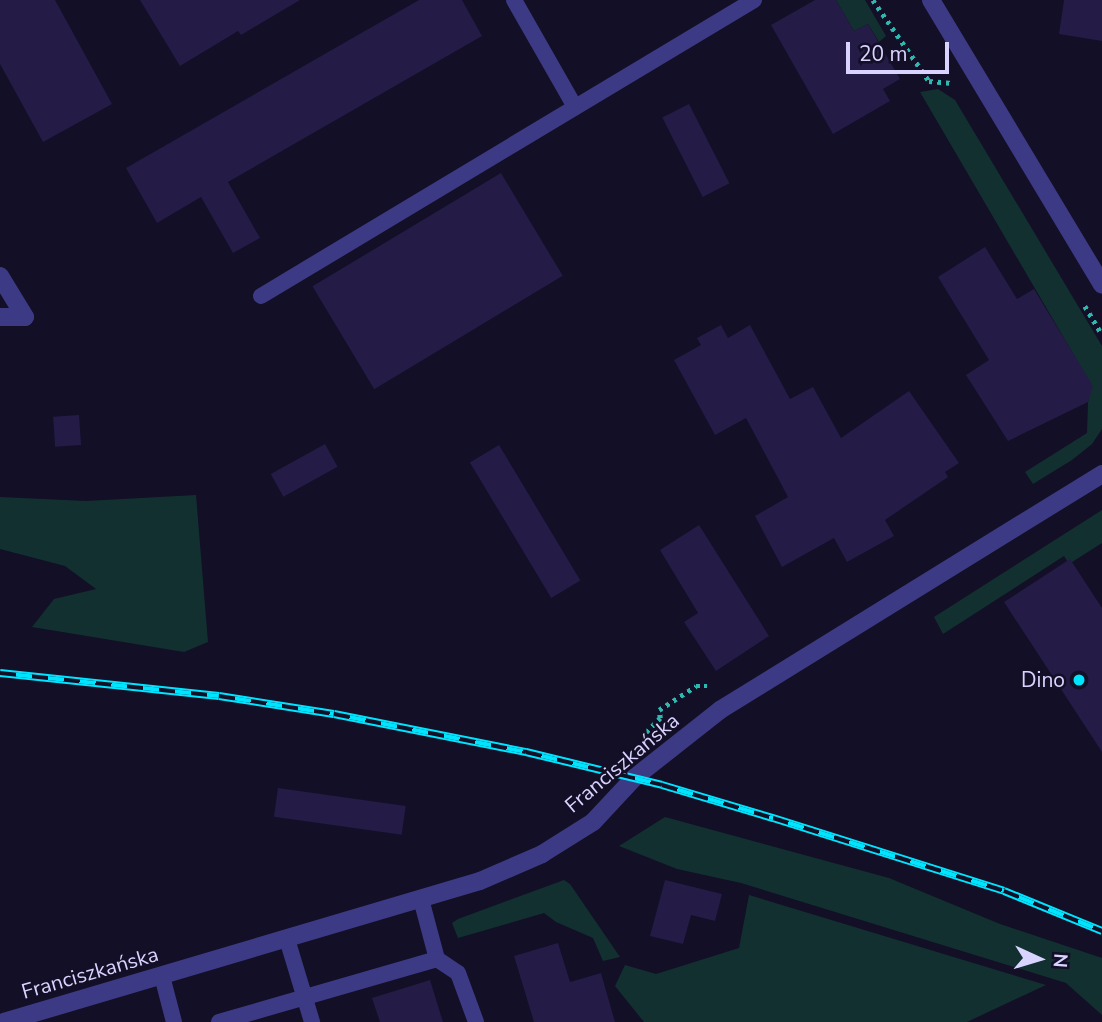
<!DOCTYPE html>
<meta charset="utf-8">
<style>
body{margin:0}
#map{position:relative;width:1102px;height:1022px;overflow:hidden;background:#130f26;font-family:"Nunito Sans",sans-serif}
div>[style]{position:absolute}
.green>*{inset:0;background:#12302f}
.building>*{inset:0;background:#241b47;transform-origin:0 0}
.path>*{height:4.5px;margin-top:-2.25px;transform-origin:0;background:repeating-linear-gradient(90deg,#2fb8b0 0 3.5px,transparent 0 8.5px)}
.service>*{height:16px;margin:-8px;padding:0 8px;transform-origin:8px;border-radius:8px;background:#3d3a85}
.minor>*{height:18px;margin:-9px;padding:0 9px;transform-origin:9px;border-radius:9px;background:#3d3a85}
.rail>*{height:8px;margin-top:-4px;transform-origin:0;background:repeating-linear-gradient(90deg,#130f26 0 16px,#00e5ff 0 32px);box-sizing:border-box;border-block:2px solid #00e5ff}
.dots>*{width:19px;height:19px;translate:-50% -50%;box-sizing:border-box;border:4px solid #130f26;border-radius:50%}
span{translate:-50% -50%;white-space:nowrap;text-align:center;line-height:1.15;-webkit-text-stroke:5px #130f26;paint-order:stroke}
.poi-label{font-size:21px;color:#d9d4ff}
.right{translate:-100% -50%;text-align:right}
.street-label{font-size:21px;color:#d9d4ff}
.north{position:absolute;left:1004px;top:924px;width:70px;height:70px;-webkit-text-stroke:5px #130f26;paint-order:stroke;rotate:94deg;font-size:19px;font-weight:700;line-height:28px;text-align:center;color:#d9d4ff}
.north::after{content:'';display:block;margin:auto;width:24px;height:32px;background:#d9d4ff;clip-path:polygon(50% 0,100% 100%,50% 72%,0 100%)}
.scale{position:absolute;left:846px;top:42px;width:103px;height:32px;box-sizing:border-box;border:4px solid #d9d4ff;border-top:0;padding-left:9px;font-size:21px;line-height:24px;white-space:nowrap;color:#d9d4ff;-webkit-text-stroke:5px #130f26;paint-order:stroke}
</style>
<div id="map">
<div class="green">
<div style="clip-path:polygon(836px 0,865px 0,886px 36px,879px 42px,868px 24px,854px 31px)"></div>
<div style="clip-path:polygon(938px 89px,955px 100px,1102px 346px,1102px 429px,1092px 444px,1072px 460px,1033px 484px,1025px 472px,1087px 433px,1088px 402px,1092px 386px,920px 92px)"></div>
<div style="clip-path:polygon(196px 495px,208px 642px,184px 652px,32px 627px,54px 599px,96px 589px,65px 566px,0 549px,0 497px,86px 501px)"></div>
<div style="clip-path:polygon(1102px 510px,1102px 543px,1069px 564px,1064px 556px,943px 634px,934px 617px)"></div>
<div style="clip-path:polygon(665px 817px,889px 878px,1000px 924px,1102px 958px,1102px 1015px,1066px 983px,741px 883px,677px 869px,619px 846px)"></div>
<div style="clip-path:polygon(564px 880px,570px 884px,620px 957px,603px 961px,593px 938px,556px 922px,544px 913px,458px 938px,452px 923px,458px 919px)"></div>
<div style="clip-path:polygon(749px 895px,1046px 985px,967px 1022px,644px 1022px,615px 986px,625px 965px,656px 974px,739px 948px)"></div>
</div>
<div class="building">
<div style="clip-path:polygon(0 0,55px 0,112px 104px,43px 142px,0 64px)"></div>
<div style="clip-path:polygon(140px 0,300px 0,241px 35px,238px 31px,180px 66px)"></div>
<div style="clip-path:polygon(419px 0,462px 0,482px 36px,228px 182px,260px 238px,233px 253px,201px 197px,157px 223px,126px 168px)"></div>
<div style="clip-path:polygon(815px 0,836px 0,854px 31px,868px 24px,900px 79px,883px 89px,890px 101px,833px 134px,771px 25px)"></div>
<div style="clip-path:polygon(1064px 0,1102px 0,1102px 41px,1059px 34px)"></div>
<div style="left:689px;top:104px;width:89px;height:30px;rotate:63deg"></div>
<div style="left:501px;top:173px;width:120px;height:220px;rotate:59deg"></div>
<div style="clip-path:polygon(985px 247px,1017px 299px,1034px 289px,1093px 386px,1088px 402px,1008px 441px,966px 375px,989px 360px,938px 277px)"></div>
<div style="clip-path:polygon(721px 325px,728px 338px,750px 325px,790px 399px,813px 387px,841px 438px,909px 391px,959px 463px,945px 472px,948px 477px,885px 520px,894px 536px,847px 562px,834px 538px,782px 567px,755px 516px,788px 497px,746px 418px,715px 435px,674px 360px,701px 345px,697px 338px)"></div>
<div style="left:79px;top:415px;width:30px;height:26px;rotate:86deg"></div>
<div style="left:325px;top:444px;width:26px;height:62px;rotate:61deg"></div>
<div style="left:499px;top:445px;width:158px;height:34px;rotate:59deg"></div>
<div style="clip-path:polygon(699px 525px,769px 636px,716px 671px,684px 622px,698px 613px,660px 550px)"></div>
<div style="clip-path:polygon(1070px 559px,1102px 608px,1102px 752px,1004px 602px)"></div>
<div style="left:278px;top:788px;width:129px;height:29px;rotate:8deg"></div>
<div style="clip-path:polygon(665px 880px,722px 894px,715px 921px,691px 915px,683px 944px,650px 936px)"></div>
<div style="clip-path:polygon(558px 943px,570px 982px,601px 973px,615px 1022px,534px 1022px,514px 956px)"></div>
<div style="clip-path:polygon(430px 980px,443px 1022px,380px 1022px,372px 998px)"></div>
</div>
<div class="path">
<div style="left:873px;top:0;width:98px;rotate:55.3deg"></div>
<div style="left:929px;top:81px;width:23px;rotate:5deg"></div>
<div style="left:1085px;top:306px;width:33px;rotate:59deg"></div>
<div style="left:646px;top:732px;width:20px;rotate:-45deg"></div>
<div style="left:660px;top:718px;width:8px;rotate:-97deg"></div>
<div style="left:659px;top:710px;width:44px;rotate:-33deg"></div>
<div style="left:696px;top:686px;width:11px"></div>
</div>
<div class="service">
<div style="left:514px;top:0;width:121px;rotate:60.3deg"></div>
<div style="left:261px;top:296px;width:575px;rotate:-30.98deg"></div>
<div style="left:421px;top:899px;width:62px;rotate:75.1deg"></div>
<div style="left:437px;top:959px;width:25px;rotate:34deg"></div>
<div style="left:458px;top:973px;width:52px;rotate:69.8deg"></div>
<div style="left:287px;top:939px;width:87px;rotate:73.2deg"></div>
<div style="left:162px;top:976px;width:48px;rotate:75.4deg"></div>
<div style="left:219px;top:1022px;width:227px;rotate:-16.1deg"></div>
</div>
<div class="minor">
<div style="left:931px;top:0;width:332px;rotate:59deg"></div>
<div style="left:0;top:276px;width:48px;rotate:58.6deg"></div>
<div style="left:25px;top:317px;width:25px;rotate:180deg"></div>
<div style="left:4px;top:1022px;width:496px;rotate:-16.5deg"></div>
<div style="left:480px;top:881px;width:68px;rotate:-23.5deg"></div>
<div style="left:542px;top:854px;width:60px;rotate:-32.1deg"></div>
<div style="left:593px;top:822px;width:60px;rotate:-47deg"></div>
<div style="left:634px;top:778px;width:110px;rotate:-38.3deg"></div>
<div style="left:720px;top:710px;width:449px;rotate:-31.7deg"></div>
</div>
<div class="rail">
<div style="left:0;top:673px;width:220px;rotate:6deg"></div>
<div style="left:219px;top:696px;width:116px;rotate:8.9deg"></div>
<div style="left:334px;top:714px;width:196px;rotate:11.2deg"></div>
<div style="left:526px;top:752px;width:140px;rotate:13.6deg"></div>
<div style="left:662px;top:785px;width:116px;rotate:16.6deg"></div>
<div style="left:773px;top:818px;width:242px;rotate:17.5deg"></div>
<div style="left:1004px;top:891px;width:106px;rotate:22.2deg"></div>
</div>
<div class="dots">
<div style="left:1079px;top:680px;background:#00e5ff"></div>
</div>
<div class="poi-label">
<span class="right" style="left:1065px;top:680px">Dino</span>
</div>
<div class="street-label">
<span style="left:622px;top:763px;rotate:-40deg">Franciszkańska</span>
<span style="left:90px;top:973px;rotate:-16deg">Franciszkańska</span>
</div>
<div class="north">N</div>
<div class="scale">20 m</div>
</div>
